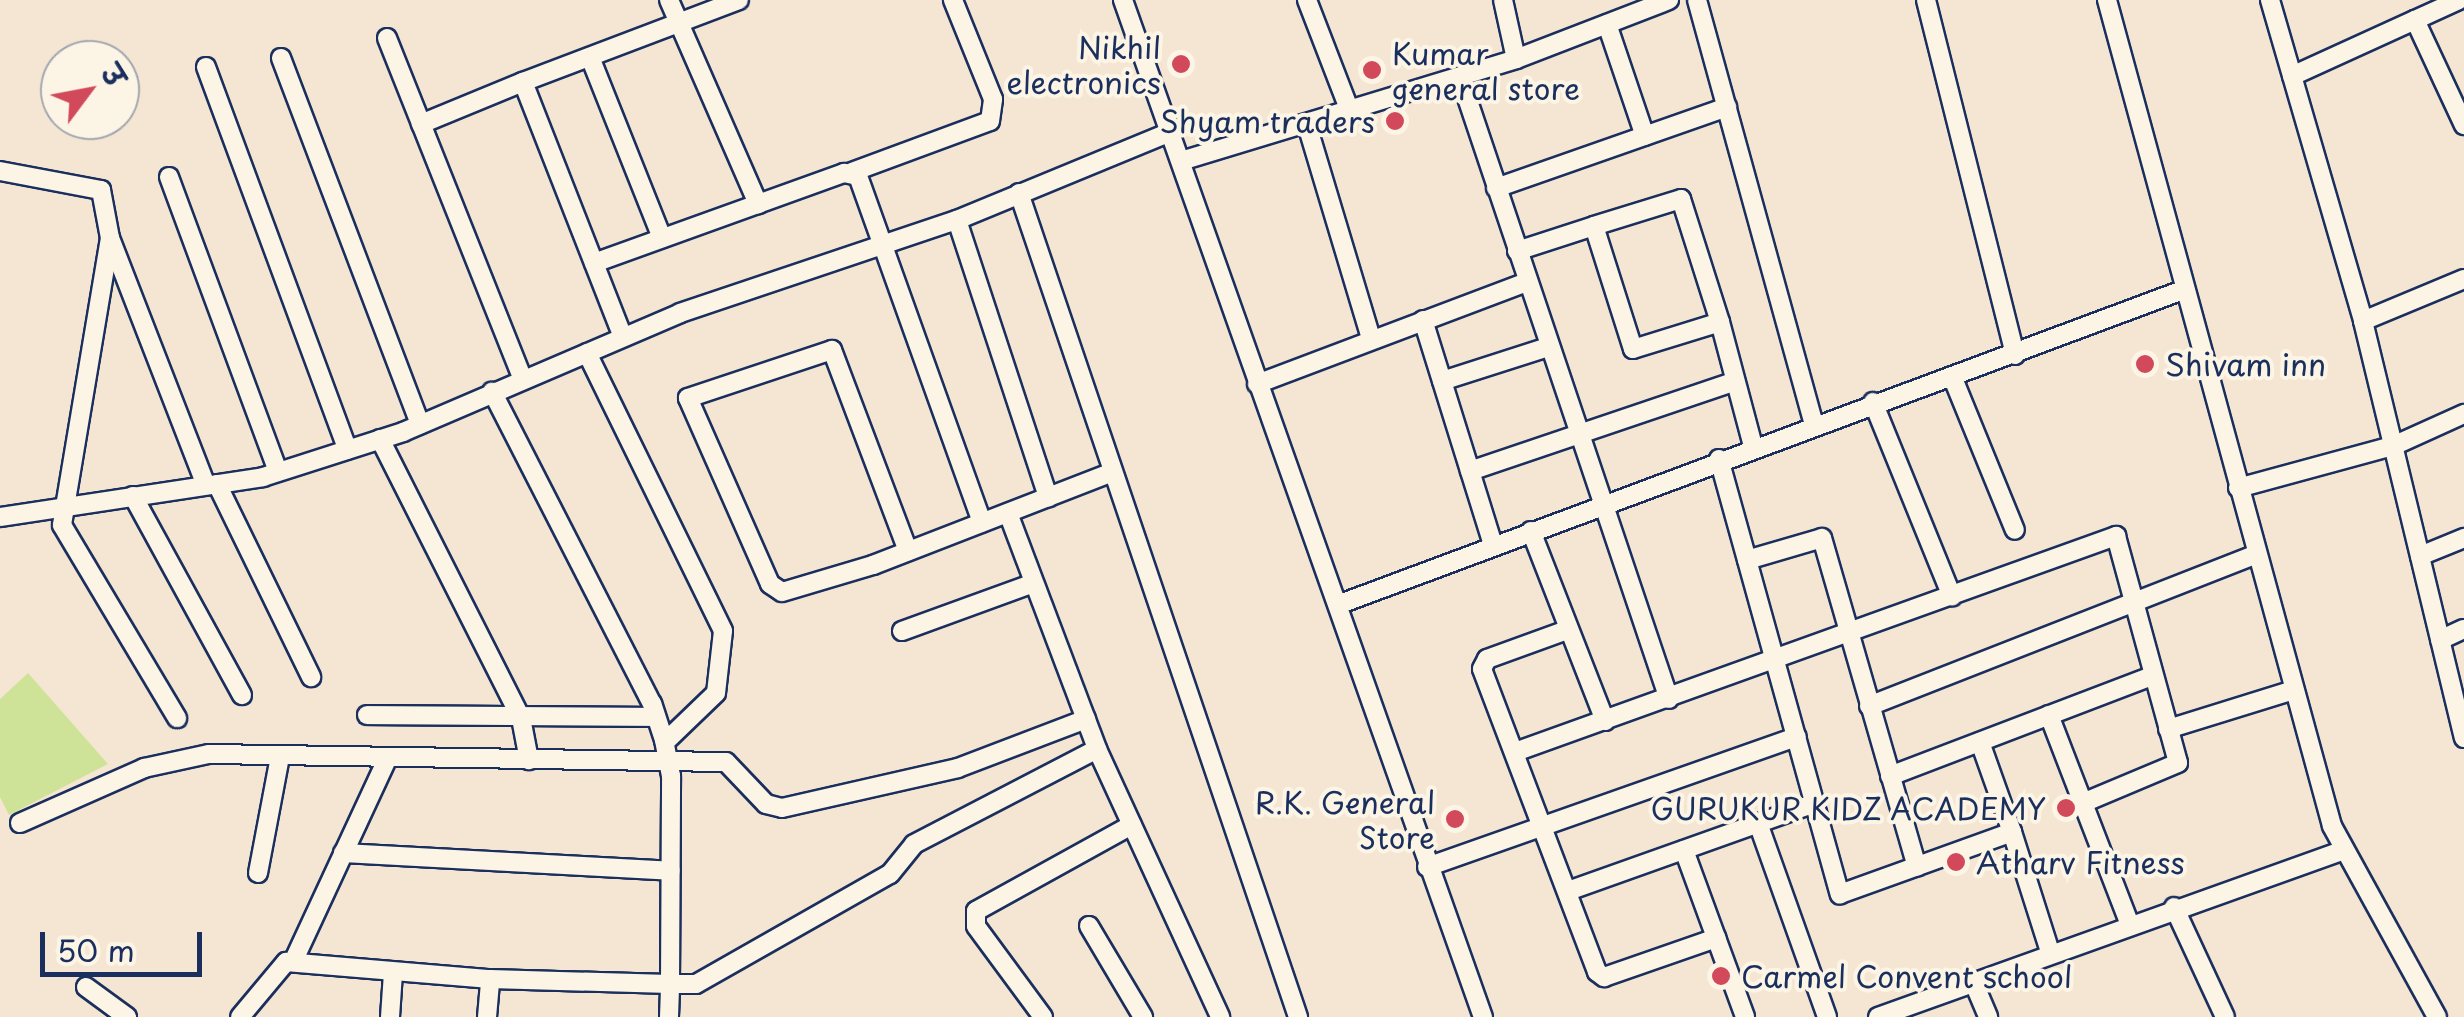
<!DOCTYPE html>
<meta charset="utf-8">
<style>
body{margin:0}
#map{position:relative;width:2464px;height:1017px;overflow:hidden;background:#f5e6d3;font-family:"Playpen Sans","Playpen Sans Deva",sans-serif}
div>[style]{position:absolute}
.green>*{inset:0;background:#cee398}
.roads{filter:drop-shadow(2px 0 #1b2f5e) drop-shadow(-2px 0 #1b2f5e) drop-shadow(0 2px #1b2f5e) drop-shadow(0 -2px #1b2f5e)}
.minor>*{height:18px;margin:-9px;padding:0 9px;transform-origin:9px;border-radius:9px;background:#fcf5e5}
.dots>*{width:28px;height:28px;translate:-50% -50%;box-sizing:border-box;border:5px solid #fcf5e5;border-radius:50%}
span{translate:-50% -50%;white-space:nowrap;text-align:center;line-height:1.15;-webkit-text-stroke:8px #fcf5e5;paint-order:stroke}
.poi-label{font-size:30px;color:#1b2f5e}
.right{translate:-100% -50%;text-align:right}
.left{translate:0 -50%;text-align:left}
.north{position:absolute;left:40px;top:40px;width:100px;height:100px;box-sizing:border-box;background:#fcf5e5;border:2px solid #a2a6af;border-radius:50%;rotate:58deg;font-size:28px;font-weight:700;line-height:40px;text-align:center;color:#1b2f5e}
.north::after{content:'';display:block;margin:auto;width:35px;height:45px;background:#d1495b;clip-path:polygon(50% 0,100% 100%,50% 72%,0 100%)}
.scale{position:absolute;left:40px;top:932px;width:162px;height:45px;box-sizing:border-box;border:5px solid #1b2f5e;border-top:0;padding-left:12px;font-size:30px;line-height:35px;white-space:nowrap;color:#1b2f5e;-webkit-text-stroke:8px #fcf5e5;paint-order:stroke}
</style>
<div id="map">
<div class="green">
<div style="clip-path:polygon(28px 673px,108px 764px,9px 815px,0 797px,0 699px)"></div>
</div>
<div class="roads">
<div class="minor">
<div style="left:669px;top:0;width:223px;rotate:66.4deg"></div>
<div style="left:1123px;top:0;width:1079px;rotate:70.51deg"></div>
<div style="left:1307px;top:0;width:122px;rotate:68.9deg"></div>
<div style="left:1697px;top:0;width:440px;rotate:74.6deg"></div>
<div style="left:1926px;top:0;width:366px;rotate:75.9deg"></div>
<div style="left:2107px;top:0;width:856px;rotate:74.76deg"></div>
<div style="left:2332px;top:826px;width:218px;rotate:61.2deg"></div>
<div style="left:2270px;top:0;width:334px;rotate:73.8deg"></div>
<div style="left:2363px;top:321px;width:429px;rotate:76.4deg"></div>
<div style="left:2415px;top:20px;width:48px;rotate:-24.4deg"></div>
<div style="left:1607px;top:24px;width:118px;rotate:71.3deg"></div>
<div style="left:387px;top:38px;width:368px;rotate:68.3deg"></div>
<div style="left:590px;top:57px;width:195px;rotate:68.3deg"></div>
<div style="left:281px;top:58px;width:392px;rotate:69.2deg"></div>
<div style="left:1516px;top:59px;width:164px;rotate:-21.1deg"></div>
<div style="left:206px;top:67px;width:408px;rotate:69.7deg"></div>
<div style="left:2292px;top:76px;width:135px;rotate:-24.5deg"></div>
<div style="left:2415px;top:20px;width:116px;rotate:65deg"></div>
<div style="left:1460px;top:77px;width:656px;rotate:71.43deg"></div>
<div style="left:523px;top:82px;width:231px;rotate:-20.8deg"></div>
<div style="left:421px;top:124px;width:110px;rotate:-22.4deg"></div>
<div style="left:523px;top:82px;width:274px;rotate:68.6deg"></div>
<div style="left:1307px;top:125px;width:223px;rotate:73.3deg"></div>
<div style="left:1181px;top:161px;width:350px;rotate:-16.9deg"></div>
<div style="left:1516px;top:59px;width:60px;rotate:-102.4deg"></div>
<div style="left:0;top:171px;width:103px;rotate:10.7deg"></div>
<div style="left:101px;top:190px;width:49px;rotate:79.4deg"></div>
<div style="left:110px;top:238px;width:265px;rotate:68.8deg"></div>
<div style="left:852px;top:172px;width:147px;rotate:-20.3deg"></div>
<div style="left:990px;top:121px;width:22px;rotate:-82deg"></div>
<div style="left:993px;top:99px;width:107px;rotate:-112deg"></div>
<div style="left:169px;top:177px;width:314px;rotate:69.7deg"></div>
<div style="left:1496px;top:188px;width:245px;rotate:-19.3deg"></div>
<div style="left:1019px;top:193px;width:870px;rotate:71.29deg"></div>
<div style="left:957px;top:220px;width:292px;rotate:71.8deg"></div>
<div style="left:110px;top:238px;width:291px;rotate:99.5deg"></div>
<div style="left:62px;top:525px;width:225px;rotate:59.2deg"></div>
<div style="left:1517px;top:251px;width:81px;rotate:-18deg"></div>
<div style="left:1594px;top:226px;width:129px;rotate:72.4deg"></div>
<div style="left:1633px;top:349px;width:91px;rotate:-17.2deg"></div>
<div style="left:1720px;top:322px;width:129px;rotate:-107.6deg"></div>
<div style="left:1681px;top:199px;width:91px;rotate:162.8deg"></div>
<div style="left:594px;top:263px;width:266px;rotate:-19.8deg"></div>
<div style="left:844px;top:173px;width:14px;rotate:12deg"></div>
<div style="left:858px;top:176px;width:368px;rotate:70.3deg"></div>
<div style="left:1423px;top:320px;width:236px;rotate:72.7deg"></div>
<div style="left:2363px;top:321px;width:109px;rotate:-22.6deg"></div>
<div style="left:1720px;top:322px;width:128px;rotate:75.1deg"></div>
<div style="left:587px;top:353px;width:309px;rotate:63.9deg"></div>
<div style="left:723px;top:631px;width:62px;rotate:96.4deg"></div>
<div style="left:716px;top:693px;width:71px;rotate:136.1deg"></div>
<div style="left:1952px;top:376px;width:166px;rotate:67.8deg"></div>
<div style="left:1442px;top:381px;width:111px;rotate:-17.8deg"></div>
<div style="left:1257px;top:384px;width:289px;rotate:-20.7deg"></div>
<div style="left:1873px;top:402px;width:210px;rotate:67.9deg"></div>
<div style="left:380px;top:439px;width:313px;rotate:63.2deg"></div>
<div style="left:521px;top:718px;width:43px;rotate:79.2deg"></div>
<div style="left:1719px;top:459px;width:452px;rotate:74.5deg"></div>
<div style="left:1840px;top:894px;width:183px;rotate:-19.8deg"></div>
<div style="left:2012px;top:832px;width:126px;rotate:72.4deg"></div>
<div style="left:1470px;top:471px;width:278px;rotate:-18.7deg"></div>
<div style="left:217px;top:484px;width:215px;rotate:64deg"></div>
<div style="left:2238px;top:488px;width:161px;rotate:-15.2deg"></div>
<div style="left:2393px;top:446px;width:78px;rotate:-24.3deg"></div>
<div style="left:133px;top:496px;width:227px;rotate:61.3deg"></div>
<div style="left:1008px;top:513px;width:252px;rotate:69.3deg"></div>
<div style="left:1097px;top:749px;width:295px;rotate:65.3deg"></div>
<div style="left:0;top:517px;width:266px;rotate:-8.6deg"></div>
<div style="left:263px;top:477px;width:147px;rotate:-17.8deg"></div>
<div style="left:403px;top:432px;width:301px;rotate:-23.2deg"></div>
<div style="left:680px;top:313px;width:292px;rotate:-18.6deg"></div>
<div style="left:957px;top:220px;width:228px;rotate:-22.4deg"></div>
<div style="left:1531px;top:531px;width:204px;rotate:68.7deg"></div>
<div style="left:908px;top:551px;width:215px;rotate:-110.7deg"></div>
<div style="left:832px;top:350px;width:152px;rotate:161.6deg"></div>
<div style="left:688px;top:398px;width:203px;rotate:66.2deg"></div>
<div style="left:770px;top:584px;width:14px;rotate:34deg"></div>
<div style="left:782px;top:592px;width:95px;rotate:-16.5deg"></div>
<div style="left:873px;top:565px;width:254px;rotate:-21.2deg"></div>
<div style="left:2420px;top:556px;width:48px;rotate:-22.2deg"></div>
<div style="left:1747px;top:560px;width:78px;rotate:-16.3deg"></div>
<div style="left:1822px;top:538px;width:342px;rotate:73.9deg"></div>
<div style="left:1340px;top:604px;width:900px;rotate:-20.43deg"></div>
<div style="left:1567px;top:630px;width:85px;rotate:160.1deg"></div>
<div style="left:1487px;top:659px;width:11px;rotate:117deg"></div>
<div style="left:1482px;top:669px;width:324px;rotate:69.2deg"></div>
<div style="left:1597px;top:972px;width:9px;rotate:36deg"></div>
<div style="left:1604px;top:977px;width:119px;rotate:-19.2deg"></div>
<div style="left:902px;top:631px;width:140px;rotate:-20deg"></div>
<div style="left:2440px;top:640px;width:26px;rotate:-25deg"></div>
<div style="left:1869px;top:706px;width:417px;rotate:-21.4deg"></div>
<div style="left:367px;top:715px;width:289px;rotate:0.4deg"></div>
<div style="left:2049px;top:715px;width:222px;rotate:68.9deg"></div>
<div style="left:2168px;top:729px;width:132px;rotate:-17.2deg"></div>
<div style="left:1980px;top:742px;width:96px;rotate:70.4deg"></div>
<div style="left:1515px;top:752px;width:639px;rotate:-19.77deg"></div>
<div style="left:2116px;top:536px;width:235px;rotate:74.7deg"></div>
<div style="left:2178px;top:763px;width:103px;rotate:157.2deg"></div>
<div style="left:1890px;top:776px;width:280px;rotate:-20.9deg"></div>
<div style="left:20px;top:823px;width:136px;rotate:-23.9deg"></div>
<div style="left:144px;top:768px;width:66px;rotate:-12.2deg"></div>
<div style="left:209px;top:754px;width:517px;rotate:0.89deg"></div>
<div style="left:726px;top:762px;width:58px;rotate:46.4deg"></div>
<div style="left:766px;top:804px;width:16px;rotate:14deg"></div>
<div style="left:782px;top:808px;width:180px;rotate:-12.8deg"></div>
<div style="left:958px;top:768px;width:137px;rotate:-20.9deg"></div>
<div style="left:1758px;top:823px;width:206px;rotate:70.4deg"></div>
<div style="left:1684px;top:850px;width:178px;rotate:69.9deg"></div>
<div style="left:343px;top:853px;width:328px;rotate:3.1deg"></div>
<div style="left:1427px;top:867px;width:392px;rotate:-19.4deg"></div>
<div style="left:258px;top:873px;width:118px;rotate:-79.3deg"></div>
<div style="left:1568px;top:891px;width:262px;rotate:-19.6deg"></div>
<div style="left:2174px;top:907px;width:121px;rotate:65.1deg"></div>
<div style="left:1089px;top:926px;width:106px;rotate:59.3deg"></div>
<div style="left:293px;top:962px;width:226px;rotate:-65.1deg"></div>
<div style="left:1973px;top:981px;width:39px;rotate:67deg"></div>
<div style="left:86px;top:987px;width:51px;rotate:36.2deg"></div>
<div style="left:240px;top:1017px;width:72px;rotate:-50.1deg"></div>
<div style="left:286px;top:962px;width:205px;rotate:4.8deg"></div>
<div style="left:490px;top:979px;width:180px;rotate:1.6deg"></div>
<div style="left:670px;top:984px;width:208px;rotate:-89.7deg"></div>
<div style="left:671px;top:776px;width:37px;rotate:-101deg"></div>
<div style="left:664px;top:740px;width:38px;rotate:-108deg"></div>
<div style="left:652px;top:704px;width:351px;rotate:-117.1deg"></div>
<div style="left:390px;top:1017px;width:44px;rotate:-86.1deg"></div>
<div style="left:487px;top:1017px;width:38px;rotate:-85deg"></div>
<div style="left:669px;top:1017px;width:33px;rotate:-88deg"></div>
<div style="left:670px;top:984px;width:26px"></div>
<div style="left:696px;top:984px;width:223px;rotate:-29.6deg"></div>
<div style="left:890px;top:874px;width:38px;rotate:-51deg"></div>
<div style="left:914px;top:844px;width:206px;rotate:-27.4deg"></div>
<div style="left:1043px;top:1017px;width:113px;rotate:-126.4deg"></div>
<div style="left:976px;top:926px;width:15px;rotate:-90deg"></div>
<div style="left:976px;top:911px;width:178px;rotate:-28.9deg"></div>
<div style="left:1878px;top:1017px;width:493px;rotate:-19.7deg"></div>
</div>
</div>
<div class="dots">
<div style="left:1181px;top:64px;background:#d1495b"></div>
<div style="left:1372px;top:70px;background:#d1495b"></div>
<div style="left:1395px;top:121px;background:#d1495b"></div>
<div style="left:2145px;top:364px;background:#d1495b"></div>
<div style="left:2066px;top:808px;background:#d1495b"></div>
<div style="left:1455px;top:819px;background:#d1495b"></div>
<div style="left:1956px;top:862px;background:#d1495b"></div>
<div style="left:1721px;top:976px;background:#d1495b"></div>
</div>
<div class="poi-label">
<span class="right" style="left:1161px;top:64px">Nikhil<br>electronics</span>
<span class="left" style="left:1392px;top:70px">Kumar<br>general store</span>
<span class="right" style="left:1375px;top:121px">Shyam traders</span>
<span class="left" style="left:2165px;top:364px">Shivam inn</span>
<span class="right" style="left:1435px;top:819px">R.K. General<br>Store</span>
<span class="right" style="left:2046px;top:808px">GURUKUR KIDZ ACADEMY</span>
<span class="left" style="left:1976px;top:862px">Atharv Fitness</span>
<span class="left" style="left:1741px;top:976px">Carmel Convent school</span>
</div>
<div class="north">उ</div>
<div class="scale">50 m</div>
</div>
